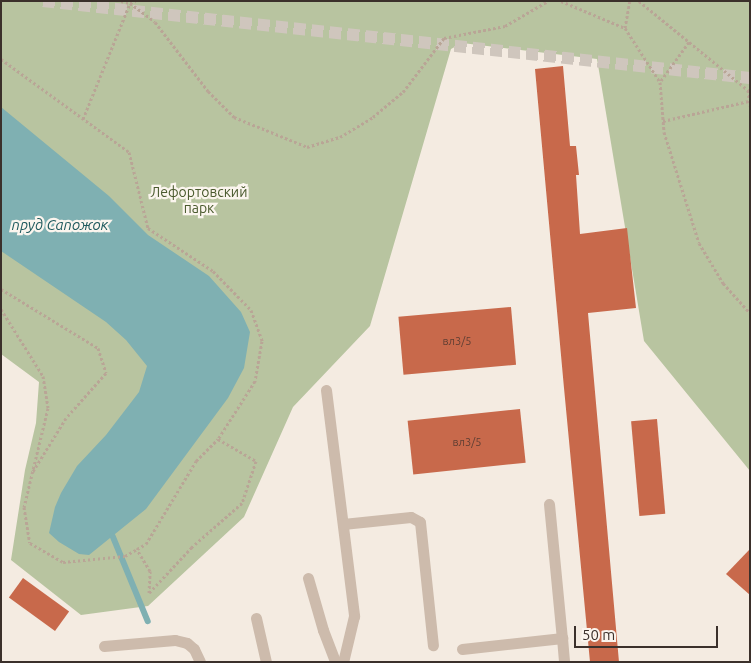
<!DOCTYPE html>
<meta charset="utf-8">
<style>
body{margin:0}
#map{position:relative;width:751px;height:663px;overflow:hidden;background:#f4ebe1;font-family:Ubuntu,sans-serif}
div>[style]{position:absolute}
.green>*{inset:0;background:#b8c4a0}
.water>*{inset:0;background:#7fb0b2}
.stream>*{height:5.5px;margin:-2.75px;padding:0 2.75px;transform-origin:2.75px;border-radius:2.75px;background:#7fb0b2}
.building>*{inset:0;background:#c8694b;transform-origin:0 0}
.primary-tunnel>*{height:12px;margin-top:-6px;transform-origin:0;background:repeating-linear-gradient(90deg,#cfc6bd 0 12px,transparent 0 18px)}
.path>*{height:3px;margin-top:-1.5px;transform-origin:0;background:repeating-linear-gradient(90deg,#b9a596 0 2.5px,transparent 0 5px)}
.service>*{height:11px;margin:-5.5px;padding:0 5.5px;transform-origin:5.5px;border-radius:5.5px;background:#cdbbac}
span{translate:-50% -50%;white-space:nowrap;text-align:center;line-height:1.15;-webkit-text-stroke:4.5px #fbf5ee;paint-order:stroke}
.number-label{font-size:11px;color:#5e3e33}
.number-label span{-webkit-text-stroke-width:0}
.park-label{font-size:14px;color:#4a5a2e}
.water-label{font-size:15px;color:#1f5a5e;font-style:italic}
.frame{position:absolute;inset:0;border:2px solid #3b302b;pointer-events:none}
.scale{position:absolute;left:574px;top:626px;width:144px;height:22px;box-sizing:border-box;border:2px solid #3b302b;border-top:0;padding-left:6px;font-size:15px;line-height:18px;white-space:nowrap;color:#3b302b;-webkit-text-stroke:4px #fbf5ee;paint-order:stroke}
</style>
<div id="map">
<div class="green">
<div style="clip-path:polygon(1px 1px,750px 1px,750px 471px,644px 341px,597px 59px,462px 43px,451px 49px,370px 326px,293px 407px,244px 517px,148px 606px,81px 615px,11px 560px,25px 470px,36px 423px,39px 382px,1px 354px)"></div>
</div>
<div class="water">
<div style="clip-path:polygon(1px 107px,109px 196px,148px 235px,209px 276px,241px 312px,250px 332px,244px 368px,228px 398px,146px 509px,89px 555px,79px 554px,59px 542px,49px 533px,55px 507px,61px 493px,77px 466px,106px 435px,139px 392px,147px 366px,126px 340px,106px 322px,1px 251px)"></div>
</div>
<div class="stream">
<div style="left:113px;top:536px;width:92px;rotate:67.6deg"></div>
</div>
<div class="building">
<div style="clip-path:polygon(563px 66px,570px 146px,576px 146px,579px 175px,576px 175px,580px 234px,627px 228px,636px 308px,588px 313px,619px 662px,590px 662px,564px 388px,535px 69px)"></div>
<div style="left:511px;top:307px;width:58px;height:113px;rotate:85deg"></div>
<div style="left:520px;top:409px;width:54px;height:113px;rotate:84deg"></div>
<div style="left:657px;top:419px;width:95px;height:26px;rotate:85deg"></div>
<div style="clip-path:polygon(750px 549px,750px 595px,726px 574px)"></div>
<div style="left:23px;top:578px;width:57px;height:24px;rotate:36deg"></div>
</div>
<div class="primary-tunnel">
<div style="left:43px;top:1px;width:711px;rotate:6.22deg"></div>
</div>
<div class="path">
<div style="left:121px;top:1px;width:9px;rotate:13deg"></div>
<div style="left:130px;top:3px;width:6px;rotate:-18deg"></div>
<div style="left:561px;top:1px;width:69px;rotate:22.9deg"></div>
<div style="left:625px;top:28px;width:27px;rotate:-80deg"></div>
<div style="left:639px;top:1px;width:144px;rotate:39.3deg"></div>
<div style="left:625px;top:28px;width:64px;rotate:57.1deg"></div>
<div style="left:689px;top:42px;width:49px;rotate:125.9deg"></div>
<div style="left:660px;top:82px;width:50px;rotate:85.4deg"></div>
<div style="left:664px;top:132px;width:116px;rotate:72.5deg"></div>
<div style="left:699px;top:243px;width:47px;rotate:59deg"></div>
<div style="left:723px;top:283px;width:40px;rotate:48deg"></div>
<div style="left:1px;top:59px;width:158px;rotate:36deg"></div>
<div style="left:129px;top:152px;width:78px;rotate:76deg"></div>
<div style="left:148px;top:228px;width:78px;rotate:33.5deg"></div>
<div style="left:213px;top:271px;width:54px;rotate:45.7deg"></div>
<div style="left:251px;top:310px;width:33px;rotate:70deg"></div>
<div style="left:262px;top:341px;width:41px;rotate:99.9deg"></div>
<div style="left:255px;top:381px;width:69px;rotate:122.5deg"></div>
<div style="left:748px;top:90px;width:16px;rotate:83deg"></div>
<div style="left:83px;top:119px;width:125px;rotate:-67.9deg"></div>
<div style="left:130px;top:3px;width:31px;rotate:37deg"></div>
<div style="left:155px;top:22px;width:87px;rotate:52.5deg"></div>
<div style="left:208px;top:91px;width:37px;rotate:45deg"></div>
<div style="left:234px;top:117px;width:79px;rotate:22.3deg"></div>
<div style="left:307px;top:147px;width:34px;rotate:-17deg"></div>
<div style="left:340px;top:137px;width:39px;rotate:-31deg"></div>
<div style="left:373px;top:117px;width:39px;rotate:-40deg"></div>
<div style="left:403px;top:92px;width:68px;rotate:-52.8deg"></div>
<div style="left:444px;top:38px;width:62px;rotate:-11.1deg"></div>
<div style="left:505px;top:26px;width:50px;rotate:-30.2deg"></div>
<div style="left:663px;top:121px;width:88px;rotate:-13.1deg"></div>
<div style="left:1px;top:289px;width:114px;rotate:31.3deg"></div>
<div style="left:98px;top:348px;width:26px;rotate:72deg"></div>
<div style="left:106px;top:373px;width:60px;rotate:131.6deg"></div>
<div style="left:66px;top:418px;width:65px;rotate:121.7deg"></div>
<div style="left:1px;top:309px;width:79px;rotate:57.9deg"></div>
<div style="left:43px;top:376px;width:32px;rotate:81deg"></div>
<div style="left:48px;top:408px;width:102px;rotate:103.6deg"></div>
<div style="left:24px;top:507px;width:36px;rotate:81deg"></div>
<div style="left:30px;top:543px;width:38px;rotate:30deg"></div>
<div style="left:63px;top:562px;width:62px;rotate:-5.5deg"></div>
<div style="left:125px;top:556px;width:14px;rotate:-30deg"></div>
<div style="left:137px;top:549px;width:10px;rotate:-29deg"></div>
<div style="left:146px;top:544px;width:97px;rotate:-58.9deg"></div>
<div style="left:196px;top:461px;width:31px;rotate:-45deg"></div>
<div style="left:218px;top:439px;width:44px;rotate:30.1deg"></div>
<div style="left:256px;top:461px;width:44px;rotate:108.4deg"></div>
<div style="left:242px;top:503px;width:67px;rotate:138.7deg"></div>
<div style="left:192px;top:547px;width:63px;rotate:133.1deg"></div>
<div style="left:149px;top:593px;width:22px;rotate:-87deg"></div>
<div style="left:150px;top:571px;width:26px;rotate:-121deg"></div>
</div>
<div class="service">
<div style="left:326px;top:390px;width:228px;rotate:82.9deg"></div>
<div style="left:354px;top:616px;width:47px;rotate:103.4deg"></div>
<div style="left:549px;top:504px;width:135px;rotate:84.5deg"></div>
<div style="left:343px;top:524px;width:68px;rotate:-5.9deg"></div>
<div style="left:411px;top:517px;width:10px;rotate:29deg"></div>
<div style="left:420px;top:522px;width:124px;rotate:84deg"></div>
<div style="left:308px;top:578px;width:54px;rotate:73.9deg"></div>
<div style="left:323px;top:630px;width:34px;rotate:69deg"></div>
<div style="left:256px;top:618px;width:45px;rotate:77.2deg"></div>
<div style="left:104px;top:646px;width:71px;rotate:-4.8deg"></div>
<div style="left:175px;top:640px;width:12px;rotate:14deg"></div>
<div style="left:187px;top:643px;width:9px;rotate:41deg"></div>
<div style="left:194px;top:649px;width:14px;rotate:65deg"></div>
<div style="left:462px;top:649px;width:101px;rotate:-6.3deg"></div>
<div style="left:562px;top:638px;width:24px;rotate:85deg"></div>
</div>
<div class="number-label">
<span style="left:457px;top:341px">вл3/5</span>
<span style="left:467px;top:442px">вл3/5</span>
</div>
<div class="park-label">
<span style="left:199px;top:200px">Лефортовский<br>парк</span>
</div>
<div class="water-label">
<span style="left:60px;top:225px">пруд Сапожок</span>
</div>
<div class="frame"></div>
<div class="scale">50 m</div>
</div>
